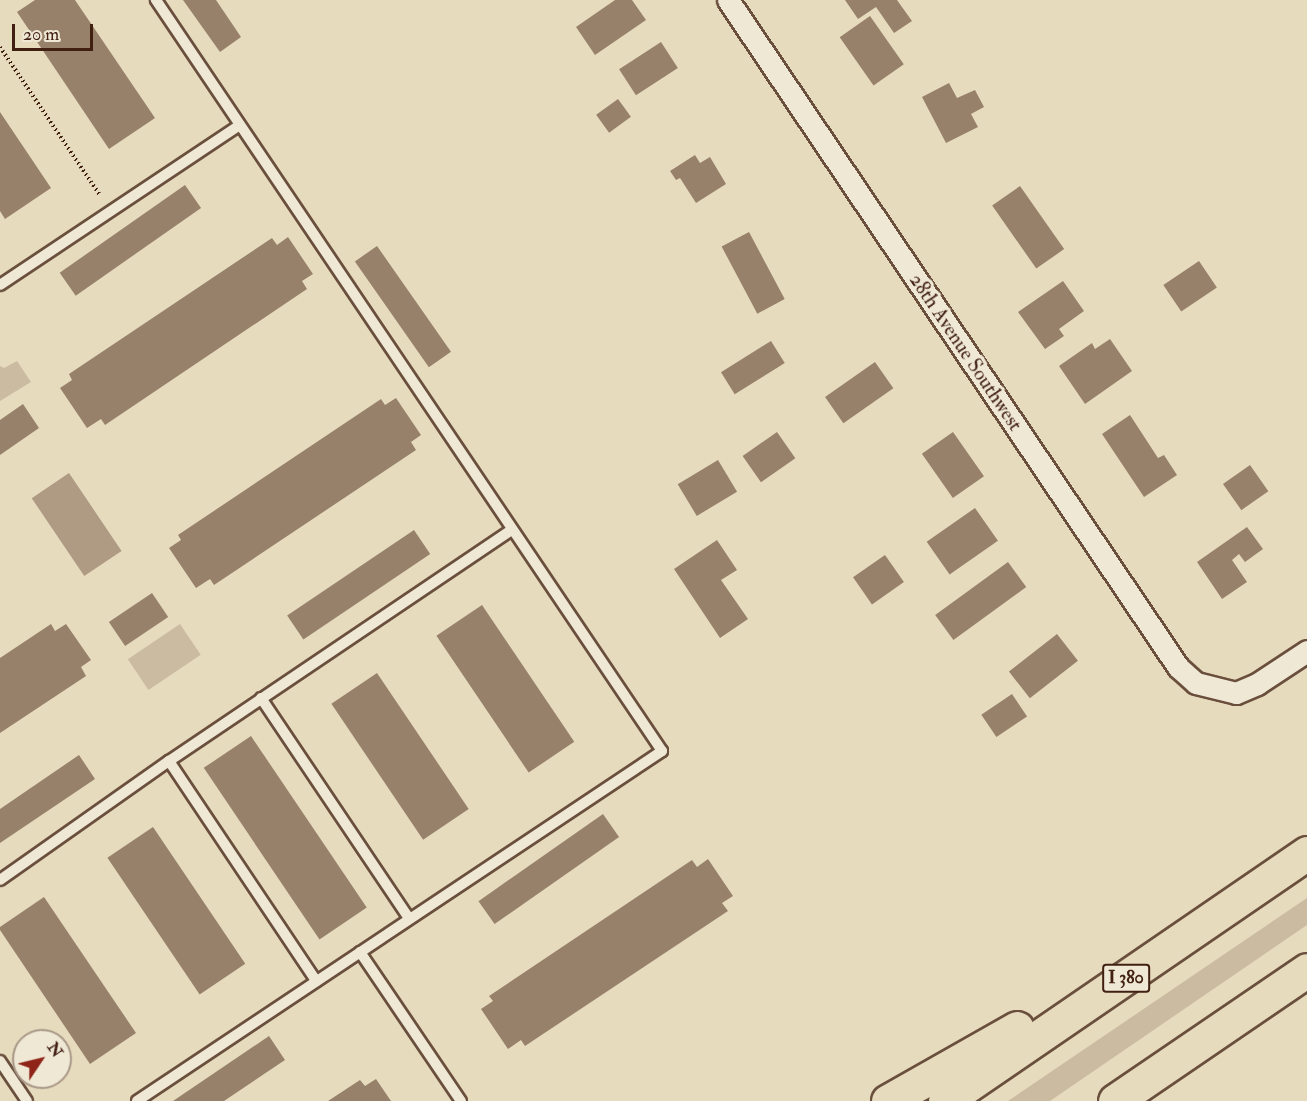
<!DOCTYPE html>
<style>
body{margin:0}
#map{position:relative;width:1307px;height:1101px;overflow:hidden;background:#e7dbbe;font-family:"IM FELL Double Pica",serif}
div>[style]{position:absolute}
.green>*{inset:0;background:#cbbba1;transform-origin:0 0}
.water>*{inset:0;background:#af9b84;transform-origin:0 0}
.building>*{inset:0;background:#97816b;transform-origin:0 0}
.path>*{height:4px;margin-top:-2px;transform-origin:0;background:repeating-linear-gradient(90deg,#412012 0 1.5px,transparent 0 4.5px)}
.roads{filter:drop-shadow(2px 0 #6a4f3d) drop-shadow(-2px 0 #6a4f3d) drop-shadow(0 2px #6a4f3d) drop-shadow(0 -2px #6a4f3d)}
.service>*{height:10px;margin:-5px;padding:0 5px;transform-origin:5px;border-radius:5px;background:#efe8d5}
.minor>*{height:21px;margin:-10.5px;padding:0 10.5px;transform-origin:10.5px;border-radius:10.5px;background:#efe8d5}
.motorway>*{height:33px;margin:-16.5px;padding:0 16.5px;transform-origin:16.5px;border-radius:16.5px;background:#e7dbbe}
span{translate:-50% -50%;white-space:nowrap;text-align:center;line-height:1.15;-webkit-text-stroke:6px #efe8d5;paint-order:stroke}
.shield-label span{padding:2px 4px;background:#efe8d5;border:2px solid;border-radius:4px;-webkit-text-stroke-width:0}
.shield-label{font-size:18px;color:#412012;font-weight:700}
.street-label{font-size:20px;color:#412012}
.north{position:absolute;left:12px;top:1029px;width:60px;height:60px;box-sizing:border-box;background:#efe8d5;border:2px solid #a99887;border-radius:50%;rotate:55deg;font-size:16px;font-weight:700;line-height:24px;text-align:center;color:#412012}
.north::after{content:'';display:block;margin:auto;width:21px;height:27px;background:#8f2418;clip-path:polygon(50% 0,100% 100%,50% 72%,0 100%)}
.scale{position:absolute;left:12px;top:24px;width:81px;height:27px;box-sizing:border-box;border:3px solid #412012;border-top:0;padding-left:8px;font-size:18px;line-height:21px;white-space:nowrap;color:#412012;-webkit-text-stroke:4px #efe8d5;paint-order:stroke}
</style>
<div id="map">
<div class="green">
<div style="clip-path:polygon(17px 361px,31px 382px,0 401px,0 366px,4px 368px)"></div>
<div style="left:180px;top:624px;width:37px;height:63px;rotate:56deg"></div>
<div style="clip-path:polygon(1307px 898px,1307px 925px,1050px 1101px,1008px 1101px)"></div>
</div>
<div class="water">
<div style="left:69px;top:473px;width:94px;height:45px;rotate:56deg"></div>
</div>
<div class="building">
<div style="clip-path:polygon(35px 0,75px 0,155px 118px,109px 149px,17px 12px)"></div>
<div style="clip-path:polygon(183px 0,216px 0,241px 37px,220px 52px)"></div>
<div style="clip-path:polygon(615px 0,632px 0,646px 20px,595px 55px,576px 27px)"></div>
<div style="clip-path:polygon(845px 0,897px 0,912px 21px,894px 33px,876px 7px,858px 19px)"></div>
<div style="left:870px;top:16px;width:59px;height:37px;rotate:55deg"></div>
<div style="left:661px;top:42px;width:31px;height:50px;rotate:57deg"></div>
<div style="clip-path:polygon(949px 83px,957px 98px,975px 90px,984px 107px,971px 114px,978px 127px,946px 143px,922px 97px)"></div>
<div style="left:618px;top:99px;width:22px;height:27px;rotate:54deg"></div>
<div style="clip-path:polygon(0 112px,51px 188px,5px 219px,0 211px)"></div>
<div style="clip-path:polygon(695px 155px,700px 163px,710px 157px,726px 184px,696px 203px,680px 178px,676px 180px,670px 171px)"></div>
<div style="left:185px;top:185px;width:28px;height:153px;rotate:55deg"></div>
<div style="left:1020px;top:186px;width:77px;height:34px;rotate:55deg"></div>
<div style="left:749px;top:232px;width:76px;height:31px;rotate:62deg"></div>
<div style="clip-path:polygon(288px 237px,313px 274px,302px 281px,307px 289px,105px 425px,101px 419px,87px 428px,60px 388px,72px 380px,69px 374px,272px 238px,277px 245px)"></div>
<div style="left:377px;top:246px;width:129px;height:27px;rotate:55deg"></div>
<div style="left:1199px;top:261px;width:32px;height:43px;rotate:56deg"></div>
<div style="clip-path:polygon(1063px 281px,1084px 311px,1059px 329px,1064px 336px,1045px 349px,1018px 312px)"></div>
<div style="clip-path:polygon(1110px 339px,1132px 371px,1085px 404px,1059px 366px,1092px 343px,1095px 349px)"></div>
<div style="left:771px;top:341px;width:26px;height:59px;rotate:58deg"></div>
<div style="left:875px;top:362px;width:32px;height:61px;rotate:55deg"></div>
<div style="clip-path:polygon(396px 398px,421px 435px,411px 442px,416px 450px,214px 585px,210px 579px,196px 588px,169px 548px,181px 540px,178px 535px,381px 399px,385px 405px)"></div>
<div style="clip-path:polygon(23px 404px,39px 428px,0 455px,0 420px)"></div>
<div style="clip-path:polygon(1130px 415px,1158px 458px,1164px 455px,1177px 475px,1144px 497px,1102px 434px)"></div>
<div style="left:777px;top:432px;width:32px;height:42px;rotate:55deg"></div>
<div style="left:953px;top:432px;width:54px;height:38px;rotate:55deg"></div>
<div style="left:718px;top:460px;width:37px;height:47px;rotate:59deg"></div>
<div style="left:1250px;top:465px;width:32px;height:33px;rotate:55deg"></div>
<div style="left:975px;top:508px;width:40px;height:59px;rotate:55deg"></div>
<div style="clip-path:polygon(1247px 527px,1263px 549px,1245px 562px,1239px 554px,1232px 560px,1247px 582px,1222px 599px,1197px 562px)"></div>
<div style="left:414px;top:530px;width:29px;height:153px;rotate:56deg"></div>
<div style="clip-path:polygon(717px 540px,737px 570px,721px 580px,748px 619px,720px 638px,674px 569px)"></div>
<div style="left:885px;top:555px;width:33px;height:39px;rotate:55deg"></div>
<div style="left:1008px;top:562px;width:31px;height:90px;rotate:54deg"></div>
<div style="left:152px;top:593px;width:29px;height:52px;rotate:56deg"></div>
<div style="left:482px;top:605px;width:165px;height:55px;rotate:56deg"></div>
<div style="clip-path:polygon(51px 624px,55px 631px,66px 624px,91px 660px,81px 667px,86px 676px,0 733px,0 658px)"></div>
<div style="left:1057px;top:634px;width:34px;height:61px;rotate:52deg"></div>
<div style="left:377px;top:673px;width:164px;height:55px;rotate:56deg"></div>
<div style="left:1012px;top:694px;width:27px;height:37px;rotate:56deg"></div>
<div style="left:251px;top:736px;width:207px;height:57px;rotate:56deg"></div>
<div style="clip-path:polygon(79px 755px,95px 779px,0 843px,0 809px)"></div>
<div style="left:603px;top:814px;width:28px;height:152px;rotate:55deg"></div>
<div style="left:153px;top:827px;width:165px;height:55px;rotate:56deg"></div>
<div style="clip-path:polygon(708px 859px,733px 896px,722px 903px,728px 911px,525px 1046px,521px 1040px,508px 1049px,481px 1009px,493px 1001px,489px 996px,692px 860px,697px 867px)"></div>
<div style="clip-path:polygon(44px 897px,136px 1033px,90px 1064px,0 930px,0 927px)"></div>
<div style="clip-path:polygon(269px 1036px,285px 1060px,224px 1101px,173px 1101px)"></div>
<div style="clip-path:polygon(376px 1079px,391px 1101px,328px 1101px,360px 1080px,365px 1086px)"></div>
</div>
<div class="path">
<div style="left:0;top:47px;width:179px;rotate:56deg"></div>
</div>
<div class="roads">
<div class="service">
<div style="left:0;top:285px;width:288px;rotate:-33.7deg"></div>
<div style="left:261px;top:698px;width:265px;rotate:56.1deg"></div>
<div style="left:169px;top:761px;width:265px;rotate:56.2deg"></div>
<div style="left:0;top:880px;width:207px;rotate:-35.2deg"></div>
<div style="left:169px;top:761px;width:413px;rotate:-34deg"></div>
<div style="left:360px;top:952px;width:180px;rotate:55.9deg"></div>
<div style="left:0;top:1061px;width:48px;rotate:56deg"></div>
<div style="left:137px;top:1101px;width:631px;rotate:-33.69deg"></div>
<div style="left:662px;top:751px;width:906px;rotate:-123.97deg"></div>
</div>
<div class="minor">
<div style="left:728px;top:0;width:805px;rotate:55.99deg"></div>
<div style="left:1178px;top:667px;width:24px;rotate:42deg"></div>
<div style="left:1196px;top:683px;width:41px;rotate:14deg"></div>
<div style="left:1236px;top:693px;width:23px;rotate:-23deg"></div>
<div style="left:1257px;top:684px;width:60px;rotate:-33.4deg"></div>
</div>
<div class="motorway">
<div style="left:888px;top:1101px;width:148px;rotate:-29.5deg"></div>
<div style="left:945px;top:1101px;width:439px;rotate:-34.4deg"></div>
<div style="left:1115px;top:1101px;width:232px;rotate:-34.3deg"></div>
</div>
</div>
<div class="shield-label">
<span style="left:1126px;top:978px">I 380</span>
</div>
<div class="street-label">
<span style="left:966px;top:352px;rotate:56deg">28th Avenue Southwest</span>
</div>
<div class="north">N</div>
<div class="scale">20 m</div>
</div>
